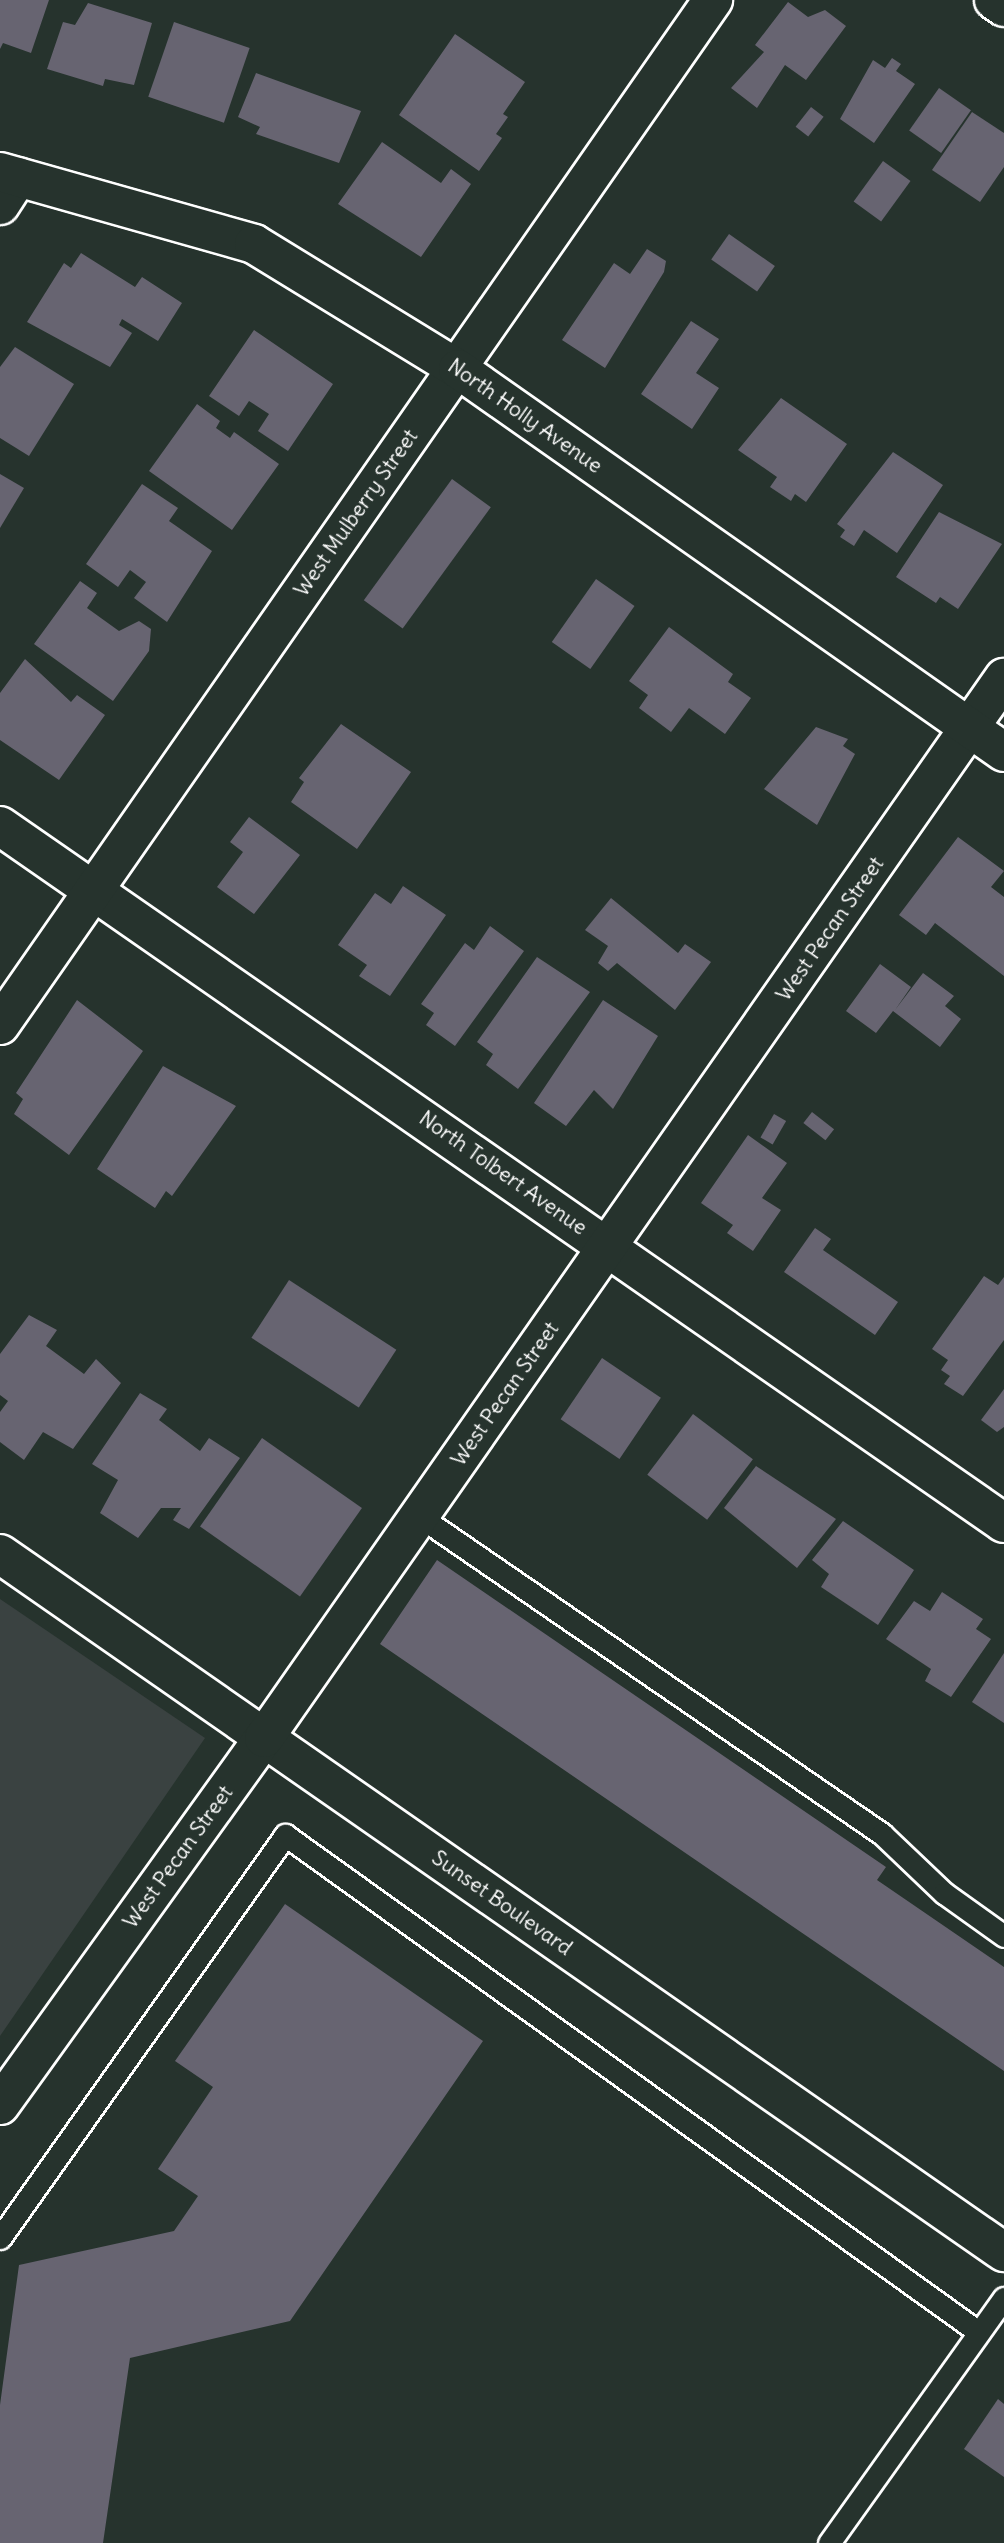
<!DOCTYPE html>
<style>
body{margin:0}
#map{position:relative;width:1004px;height:2543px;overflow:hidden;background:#26332d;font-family:Delius,sans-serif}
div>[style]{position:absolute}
.built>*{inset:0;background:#3a4241}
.building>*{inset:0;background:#676471;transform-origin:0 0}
.roads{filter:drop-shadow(2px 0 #fff) drop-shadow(-2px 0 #fff) drop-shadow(0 2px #fff) drop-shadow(0 -2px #fff)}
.service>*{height:21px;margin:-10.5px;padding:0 10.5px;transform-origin:10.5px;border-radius:10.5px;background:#26332d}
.minor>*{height:38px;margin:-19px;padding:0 19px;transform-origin:19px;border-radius:19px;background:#26332d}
.tertiary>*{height:38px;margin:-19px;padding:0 19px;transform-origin:19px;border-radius:19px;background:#26332d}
span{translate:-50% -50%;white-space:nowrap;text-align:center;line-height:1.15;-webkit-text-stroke:5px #26332d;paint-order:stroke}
.street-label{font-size:21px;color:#fff}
</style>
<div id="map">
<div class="built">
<div style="clip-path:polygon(0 1599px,205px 1738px,0 2036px)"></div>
</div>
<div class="building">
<div style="clip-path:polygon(0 0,49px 0,31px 53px,3px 43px,0 49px)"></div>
<div style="clip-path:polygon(788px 2px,808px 17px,825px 10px,846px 26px,806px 80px,785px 65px,757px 108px,731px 88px,764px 52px,755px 45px)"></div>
<div style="clip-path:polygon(88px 3px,152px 23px,134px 85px,105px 79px,103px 86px,47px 69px,63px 22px,75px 25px)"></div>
<div style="left:174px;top:22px;width:80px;height:79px;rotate:19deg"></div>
<div style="clip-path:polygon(455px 34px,525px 82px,503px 114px,508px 117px,496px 134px,502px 138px,479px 171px,399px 115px)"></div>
<div style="clip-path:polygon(892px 58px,901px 64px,896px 71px,915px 84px,874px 143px,840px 119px,873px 60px,885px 68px)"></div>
<div style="clip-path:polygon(256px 73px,361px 111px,339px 163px,256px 134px,260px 127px,238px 117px)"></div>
<div style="left:939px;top:88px;width:39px;height:52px;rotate:35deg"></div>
<div style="left:811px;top:107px;width:16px;height:25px;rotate:38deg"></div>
<div style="clip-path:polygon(972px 112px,1004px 133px,1004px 167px,980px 202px,932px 170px)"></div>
<div style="clip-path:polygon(382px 142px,441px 183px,451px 169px,471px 184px,421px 257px,338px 204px)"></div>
<div style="left:883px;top:161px;width:34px;height:50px;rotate:36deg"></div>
<div style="left:729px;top:234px;width:56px;height:31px;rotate:35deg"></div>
<div style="clip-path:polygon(647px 249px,666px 261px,664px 272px,605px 368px,562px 340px,614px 263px,630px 274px)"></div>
<div style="clip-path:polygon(81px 253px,135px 287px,142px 277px,182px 303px,158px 341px,122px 319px,119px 325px,132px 333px,110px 367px,27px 322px,64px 263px,71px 268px)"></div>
<div style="clip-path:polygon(691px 321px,719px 339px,696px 373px,719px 388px,692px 429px,641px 394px)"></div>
<div style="clip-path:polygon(254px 330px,333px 384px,288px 451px,258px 431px,269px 414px,249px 401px,239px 416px,209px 396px)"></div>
<div style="clip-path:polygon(15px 347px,74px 384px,29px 456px,0 438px,0 367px)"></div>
<div style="clip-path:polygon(781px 398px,847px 444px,806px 502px,795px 494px,791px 501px,770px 487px,777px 477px,738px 450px)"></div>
<div style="clip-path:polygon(197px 404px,220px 421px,216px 428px,230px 438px,234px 432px,279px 464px,232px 530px,149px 471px)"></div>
<div style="clip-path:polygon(893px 452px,943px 485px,897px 553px,864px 530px,854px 546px,840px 537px,845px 530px,837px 524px)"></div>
<div style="clip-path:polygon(0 474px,24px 488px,0 528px)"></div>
<div style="left:452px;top:479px;width:48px;height:150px;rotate:36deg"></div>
<div style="clip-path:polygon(142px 484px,178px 508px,169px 521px,212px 551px,167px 622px,134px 598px,146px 582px,130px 570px,118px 587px,86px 564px)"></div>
<div style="clip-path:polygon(939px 512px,1002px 544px,958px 609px,940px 597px,936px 603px,896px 577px)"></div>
<div style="left:596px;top:579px;width:47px;height:77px;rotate:35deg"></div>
<div style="clip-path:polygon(80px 581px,97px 593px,87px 608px,119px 631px,139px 621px,151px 629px,149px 651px,113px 701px,34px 644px)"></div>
<div style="clip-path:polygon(669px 627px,733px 674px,728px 682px,751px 698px,725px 734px,689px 708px,671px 732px,639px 708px,648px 695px,629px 681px)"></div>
<div style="clip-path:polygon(25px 659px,71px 702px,77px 695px,105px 715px,59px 780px,0 740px,0 693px)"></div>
<div style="clip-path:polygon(341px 724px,411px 772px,357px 849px,291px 802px,304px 782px,299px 778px)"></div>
<div style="clip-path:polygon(816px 727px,848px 739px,843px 746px,855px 754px,817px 825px,764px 789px)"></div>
<div style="clip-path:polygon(249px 817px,300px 855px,254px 914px,217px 887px,243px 852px,230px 842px)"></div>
<div style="clip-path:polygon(958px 837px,1004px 871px,991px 887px,1004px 897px,1004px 976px,935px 923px,926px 935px,899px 915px)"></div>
<div style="clip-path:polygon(403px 886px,446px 915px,390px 996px,359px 976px,367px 965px,338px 945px,375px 893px,391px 904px)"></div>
<div style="clip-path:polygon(611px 898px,678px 953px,685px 944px,711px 962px,675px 1010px,617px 963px,608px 971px,598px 963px,608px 946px,585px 930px)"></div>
<div style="clip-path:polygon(490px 926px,524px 951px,455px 1046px,426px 1025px,434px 1013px,421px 1004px,465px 943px,474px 950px)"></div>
<div style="clip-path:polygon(537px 957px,590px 992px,518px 1089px,486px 1065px,493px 1054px,477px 1042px)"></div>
<div style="clip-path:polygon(880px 964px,911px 987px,895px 1010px,923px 973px,954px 996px,945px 1006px,961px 1019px,940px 1047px,893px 1011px,876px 1033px,846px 1011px)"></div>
<div style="clip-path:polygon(77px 1000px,143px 1051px,69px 1155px,14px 1114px,23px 1099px,16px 1093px)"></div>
<div style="clip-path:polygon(603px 1000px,658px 1036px,613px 1109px,594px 1090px,566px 1126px,534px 1103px)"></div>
<div style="clip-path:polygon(163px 1066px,236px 1106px,172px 1196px,166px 1191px,155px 1208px,97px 1169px)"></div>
<div style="left:812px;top:1112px;width:28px;height:14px;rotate:38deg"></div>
<div style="left:774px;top:1114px;width:14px;height:27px;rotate:30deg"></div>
<div style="clip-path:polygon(748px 1135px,787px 1163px,762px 1198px,781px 1210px,753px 1251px,727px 1233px,733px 1225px,701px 1203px)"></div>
<div style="clip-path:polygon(815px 1228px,831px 1239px,823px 1250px,898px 1302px,875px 1335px,784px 1272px)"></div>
<div style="clip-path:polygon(984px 1276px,998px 1285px,1004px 1277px,1004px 1340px,963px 1396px,944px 1384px,950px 1376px,941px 1370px,948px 1360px,932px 1349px)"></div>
<div style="left:289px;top:1280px;width:128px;height:69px;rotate:33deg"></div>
<div style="clip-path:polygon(29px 1315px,57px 1330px,46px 1346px,84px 1374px,96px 1359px,121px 1383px,73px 1449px,43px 1432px,24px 1460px,0 1442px,0 1412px,8px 1401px,0 1395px,0 1354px)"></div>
<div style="left:602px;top:1358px;width:71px;height:74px;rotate:34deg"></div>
<div style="clip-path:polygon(1004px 1389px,1004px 1427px,997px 1432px,981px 1420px)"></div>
<div style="clip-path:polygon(140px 1393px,167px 1409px,159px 1420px,200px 1451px,209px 1438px,240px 1458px,189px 1529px,173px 1520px,181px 1508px,161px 1508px,138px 1538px,100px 1513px,118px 1480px,92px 1464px)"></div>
<div style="left:693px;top:1414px;width:75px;height:76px;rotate:37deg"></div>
<div style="left:262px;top:1438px;width:122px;height:108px;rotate:35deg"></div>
<div style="clip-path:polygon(756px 1466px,836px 1519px,797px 1568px,724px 1508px)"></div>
<div style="clip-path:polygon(843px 1521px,914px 1570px,878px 1625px,821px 1587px,829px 1574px,812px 1560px)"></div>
<div style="clip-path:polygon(437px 1560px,886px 1867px,877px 1880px,1004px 1967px,1004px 2071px,380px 1644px)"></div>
<div style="clip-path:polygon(942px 1592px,983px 1619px,976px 1629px,991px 1639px,951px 1697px,925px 1681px,931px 1669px,886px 1639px,914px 1601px,930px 1611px)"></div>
<div style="clip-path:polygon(1004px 1653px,1004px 1723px,972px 1702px)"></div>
<div style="clip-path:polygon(285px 1904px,483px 2041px,290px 2321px,130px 2358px,103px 2543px,0 2543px,0 2405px,19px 2265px,174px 2231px,198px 2196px,158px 2169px,213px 2087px,175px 2061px)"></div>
<div style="clip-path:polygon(998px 2399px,1004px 2404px,1004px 2477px,964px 2449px)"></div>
</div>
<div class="roads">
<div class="service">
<div style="left:419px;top:1516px;width:562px;rotate:34.48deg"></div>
<div style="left:882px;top:1834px;width:86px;rotate:43.6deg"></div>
<div style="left:944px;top:1893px;width:74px;rotate:35.6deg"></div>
<div style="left:0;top:2238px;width:494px;rotate:-54.7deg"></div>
<div style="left:285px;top:1835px;width:851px;rotate:35.63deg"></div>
<div style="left:829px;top:2543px;width:301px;rotate:-54.5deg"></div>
</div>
<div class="minor">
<div style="left:994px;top:0;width:12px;rotate:35deg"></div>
<div style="left:0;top:205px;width:33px;rotate:-57deg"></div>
<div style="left:0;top:826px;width:1222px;rotate:34.77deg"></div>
<div style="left:0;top:1025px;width:1249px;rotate:-55.18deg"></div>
<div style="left:0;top:1554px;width:1223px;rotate:34.81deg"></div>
<div style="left:0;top:2105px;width:452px;rotate:-54.3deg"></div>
<div style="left:264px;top:1738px;width:1293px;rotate:-55.08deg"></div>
</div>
<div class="tertiary">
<div style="left:0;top:172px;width:264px;rotate:15.8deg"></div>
<div style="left:254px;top:244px;width:239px;rotate:31.5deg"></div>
<div style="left:458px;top:369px;width:667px;rotate:35.05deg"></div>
</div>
</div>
<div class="street-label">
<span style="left:525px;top:416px;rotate:35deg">North Holly Avenue</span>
<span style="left:356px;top:513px;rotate:-55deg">West Mulberry Street</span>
<span style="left:830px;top:929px;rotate:-55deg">West Pecan Street</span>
<span style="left:503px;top:1173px;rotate:35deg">North Tolbert Avenue</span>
<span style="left:505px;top:1394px;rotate:-55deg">West Pecan Street</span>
<span style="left:178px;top:1857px;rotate:-54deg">West Pecan Street</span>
<span style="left:502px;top:1903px;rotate:35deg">Sunset Boulevard</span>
</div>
</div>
